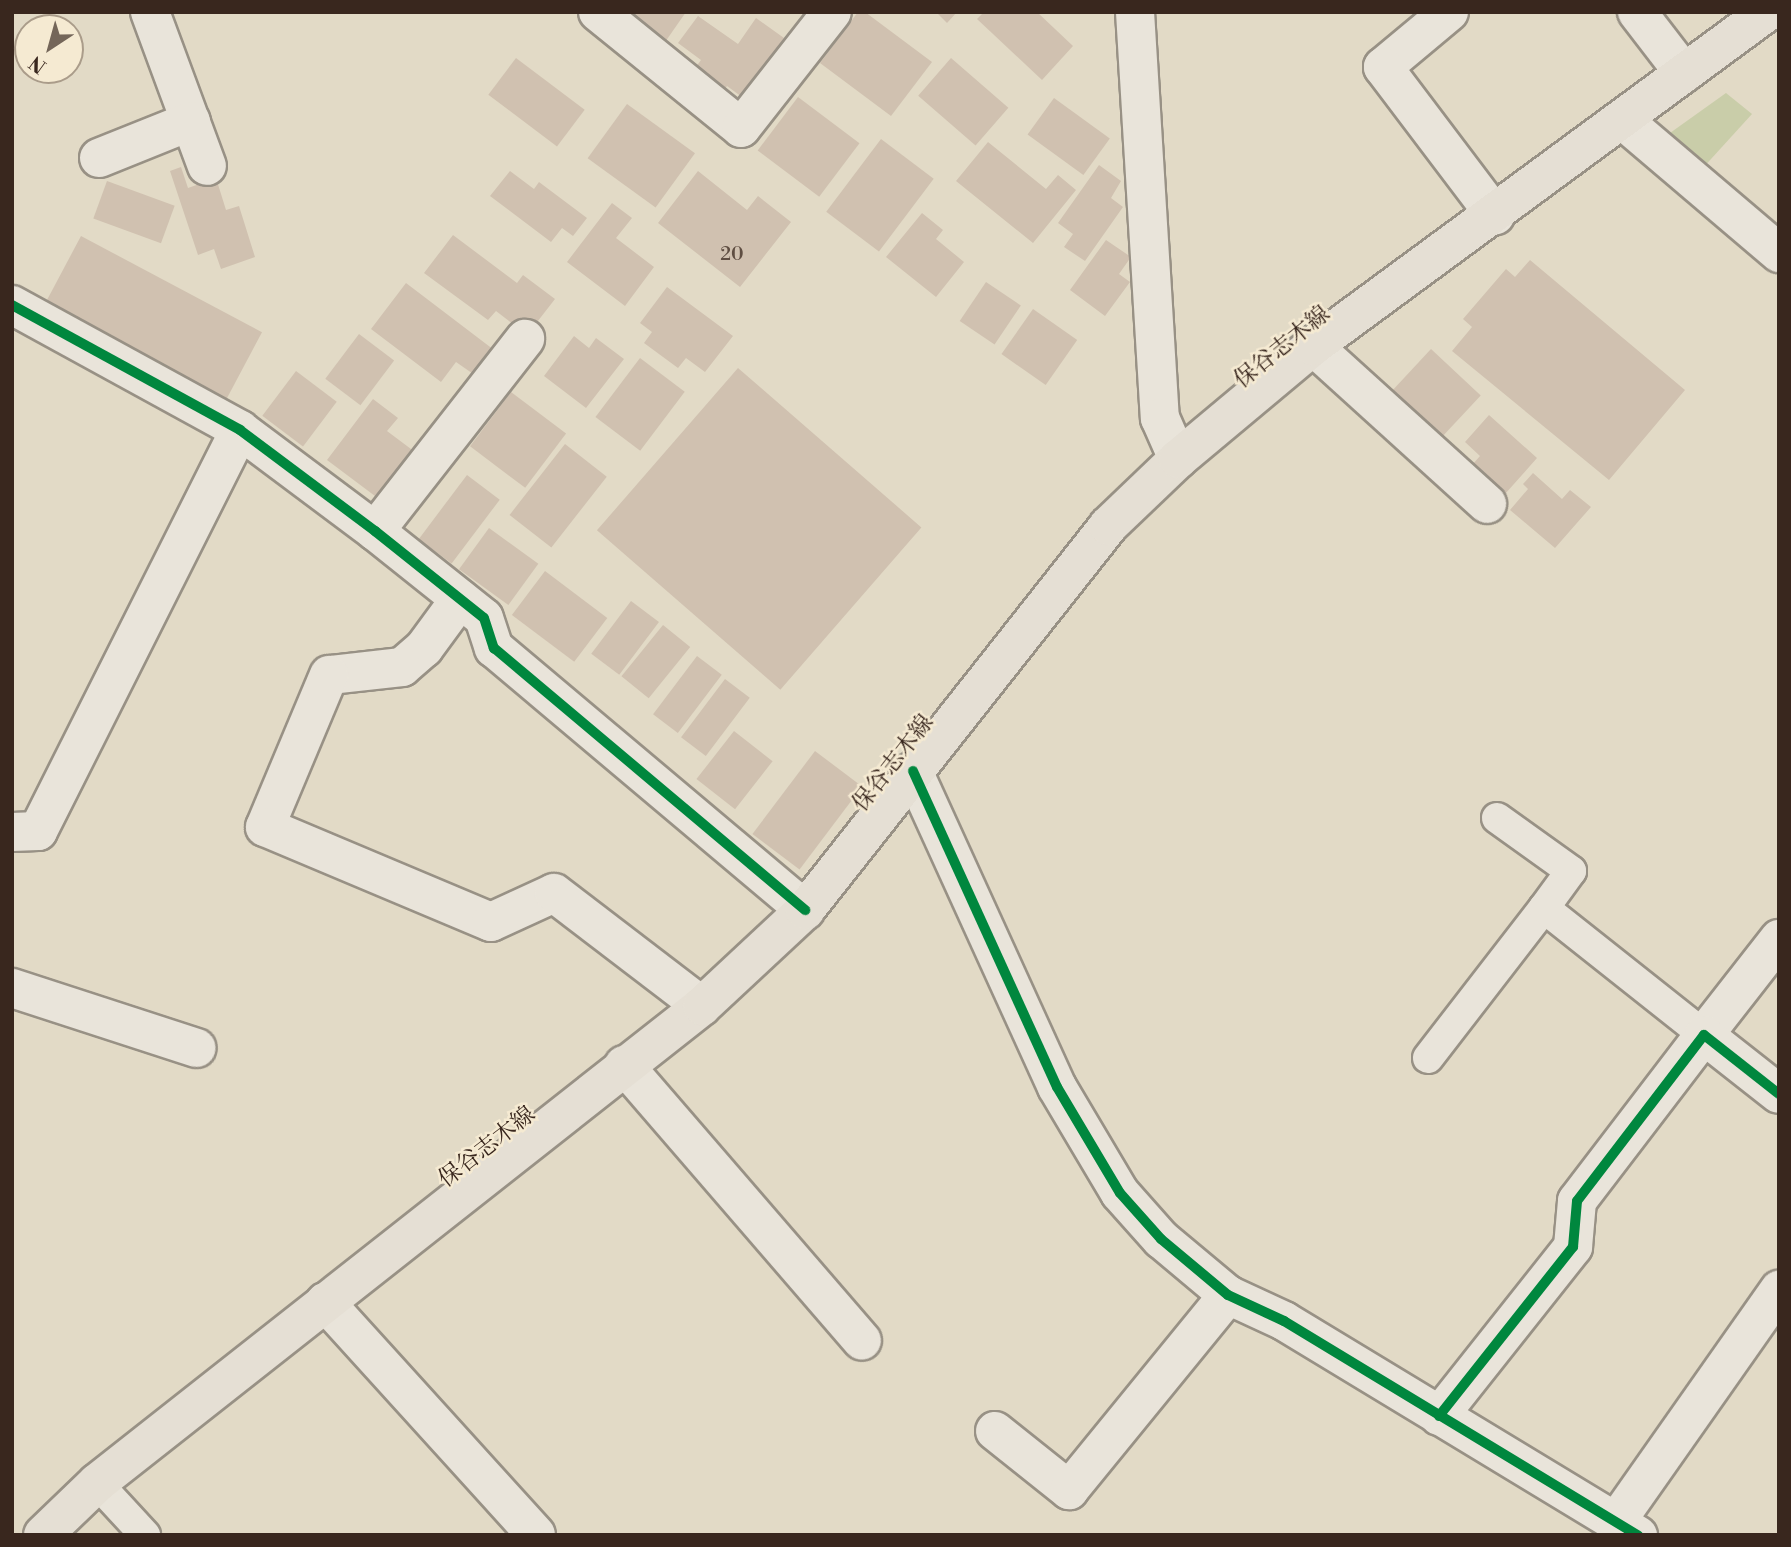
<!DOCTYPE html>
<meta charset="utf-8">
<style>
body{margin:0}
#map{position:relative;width:1791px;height:1547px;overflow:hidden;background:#e2dac6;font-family:"Libre Bodoni","Noto Serif JP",serif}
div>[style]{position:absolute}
.green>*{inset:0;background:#c9cda9}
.building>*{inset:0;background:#d0c1b0;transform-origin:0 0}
.roads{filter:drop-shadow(2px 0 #989185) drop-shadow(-2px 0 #989185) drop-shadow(0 2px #989185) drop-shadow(0 -2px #989185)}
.service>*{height:30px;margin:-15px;padding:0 15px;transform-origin:15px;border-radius:15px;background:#e9e4da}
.minor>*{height:38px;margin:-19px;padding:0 19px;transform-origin:19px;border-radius:19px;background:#e9e4da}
.primary>*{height:38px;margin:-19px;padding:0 19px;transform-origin:19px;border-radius:19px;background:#e5dfd4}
.cycleway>*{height:10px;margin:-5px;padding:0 5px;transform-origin:5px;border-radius:5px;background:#00873e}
span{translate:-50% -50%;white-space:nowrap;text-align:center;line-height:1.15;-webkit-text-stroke:5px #f5ead2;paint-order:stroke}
.number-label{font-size:19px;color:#5f4e42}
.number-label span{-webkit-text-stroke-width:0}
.street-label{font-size:23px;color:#39271e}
.frame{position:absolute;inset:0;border:14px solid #39271e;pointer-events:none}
.north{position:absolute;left:14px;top:14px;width:70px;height:70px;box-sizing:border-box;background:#f5ead2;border:2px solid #aa9c8a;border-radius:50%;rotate:216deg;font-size:19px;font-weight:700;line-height:28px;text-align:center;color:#39271e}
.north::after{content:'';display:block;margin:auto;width:24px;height:32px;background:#746659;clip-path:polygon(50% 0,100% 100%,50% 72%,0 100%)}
</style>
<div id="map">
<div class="green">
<div style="clip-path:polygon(1726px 93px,1752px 114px,1701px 170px,1663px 138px)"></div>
</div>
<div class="building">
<div style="clip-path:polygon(618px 12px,686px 12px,663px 45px)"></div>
<div style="clip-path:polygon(858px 12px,865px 12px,932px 62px,891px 116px,820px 63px)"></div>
<div style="clip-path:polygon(936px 12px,957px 12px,947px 23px)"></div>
<div style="clip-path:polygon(984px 12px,1037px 12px,1073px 46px,1042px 80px,977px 19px)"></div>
<div style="clip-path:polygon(698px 16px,738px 44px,756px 18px,784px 38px,742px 97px,727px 86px,720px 96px,690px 75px,701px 60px,678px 43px)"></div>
<div style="left:516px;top:58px;width:86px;height:46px;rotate:37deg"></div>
<div style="left:951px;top:58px;width:76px;height:50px;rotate:41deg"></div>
<div style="left:798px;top:97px;width:77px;height:67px;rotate:37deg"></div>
<div style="left:1054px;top:98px;width:69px;height:45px;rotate:36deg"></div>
<div style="left:627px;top:104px;width:84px;height:67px;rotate:36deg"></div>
<div style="left:881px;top:139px;width:66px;height:91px;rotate:37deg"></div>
<div style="clip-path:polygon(988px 142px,1046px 189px,1058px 175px,1076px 190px,1033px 243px,956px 181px)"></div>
<div style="clip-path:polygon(1099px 165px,1121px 181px,1111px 198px,1123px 207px,1085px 261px,1064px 247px,1073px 234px,1058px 223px)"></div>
<div style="clip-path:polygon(181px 167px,188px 188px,216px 178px,226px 210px,239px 206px,255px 257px,221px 269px,214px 249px,198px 255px,170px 171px)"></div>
<div style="clip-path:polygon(510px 171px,534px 189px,539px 182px,587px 218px,573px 236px,562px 228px,551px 242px,490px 196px)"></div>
<div style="clip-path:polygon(698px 171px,747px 210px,758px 196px,791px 222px,740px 287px,658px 223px)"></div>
<div style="left:107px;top:181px;width:72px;height:40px;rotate:20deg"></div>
<div style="clip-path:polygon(612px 203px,632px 218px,616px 238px,654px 267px,625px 306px,567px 262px)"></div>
<div style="clip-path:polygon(922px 213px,943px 230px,936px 239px,964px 262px,936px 297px,886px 257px)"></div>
<div style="clip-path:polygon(453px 235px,517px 283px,523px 275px,555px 299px,527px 335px,496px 311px,488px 320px,424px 273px)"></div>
<div style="left:81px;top:236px;width:205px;height:75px;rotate:28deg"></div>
<div style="clip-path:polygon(1106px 240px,1131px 257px,1119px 274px,1130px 282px,1105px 316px,1070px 290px)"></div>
<div style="clip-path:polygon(1530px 260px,1685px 390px,1609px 480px,1452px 351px,1472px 327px,1463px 319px,1506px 269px,1515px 277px)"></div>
<div style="left:986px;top:282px;width:42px;height:47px;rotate:34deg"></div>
<div style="clip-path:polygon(406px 283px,498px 353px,479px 378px,456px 362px,441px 382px,371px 329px)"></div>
<div style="clip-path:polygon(667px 287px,733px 336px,705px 372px,686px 358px,678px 368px,644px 343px,652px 332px,640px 323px)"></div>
<div style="left:1033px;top:309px;width:54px;height:55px;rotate:35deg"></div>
<div style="left:359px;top:334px;width:44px;height:56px;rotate:37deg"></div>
<div style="clip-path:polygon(574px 336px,589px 348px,596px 338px,624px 359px,586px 408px,544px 376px)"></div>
<div style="left:1431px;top:349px;width:68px;height:60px;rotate:43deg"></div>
<div style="left:640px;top:358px;width:56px;height:74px;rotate:37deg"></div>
<div style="left:738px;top:368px;width:243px;height:215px;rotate:41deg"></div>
<div style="left:296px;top:371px;width:51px;height:56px;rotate:37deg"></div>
<div style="left:511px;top:392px;width:69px;height:68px;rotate:37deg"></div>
<div style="clip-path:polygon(373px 399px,398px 418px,387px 431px,419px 455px,383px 502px,327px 460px)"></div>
<div style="clip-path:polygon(1489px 415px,1537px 458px,1505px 494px,1472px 465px,1480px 456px,1465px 442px)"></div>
<div style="left:565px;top:444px;width:53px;height:90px;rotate:38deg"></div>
<div style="clip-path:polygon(1533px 473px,1562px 499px,1570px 490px,1591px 507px,1555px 548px,1510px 510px,1528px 489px,1523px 484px)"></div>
<div style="left:467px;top:475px;width:41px;height:80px;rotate:37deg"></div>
<div style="left:489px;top:528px;width:61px;height:51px;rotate:36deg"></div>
<div style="left:545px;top:571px;width:78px;height:55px;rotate:37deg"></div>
<div style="left:631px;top:601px;width:35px;height:66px;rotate:37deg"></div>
<div style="left:663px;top:625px;width:35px;height:66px;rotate:39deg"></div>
<div style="left:697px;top:656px;width:31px;height:73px;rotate:37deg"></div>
<div style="left:725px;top:679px;width:31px;height:73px;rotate:37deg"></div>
<div style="left:734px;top:731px;width:49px;height:61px;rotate:38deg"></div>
<div style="left:815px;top:751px;width:59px;height:104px;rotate:37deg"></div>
</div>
<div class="roads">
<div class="service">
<div style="left:1497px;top:818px;width:91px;rotate:35.6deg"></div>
<div style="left:1571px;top:871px;width:46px;rotate:126.1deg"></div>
<div style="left:1428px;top:1058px;width:190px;rotate:-52.3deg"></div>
<div style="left:1544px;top:908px;width:204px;rotate:38.4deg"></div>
<div style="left:97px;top:1483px;width:71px;rotate:47.3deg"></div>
</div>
<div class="minor">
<div style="left:150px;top:12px;width:164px;rotate:69.7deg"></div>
<div style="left:598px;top:12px;width:184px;rotate:39deg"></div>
<div style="left:741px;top:128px;width:147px;rotate:-51.9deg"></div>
<div style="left:1135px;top:12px;width:407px;rotate:86.5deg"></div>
<div style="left:1160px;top:418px;width:45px;rotate:66.3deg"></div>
<div style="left:1449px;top:12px;width:86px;rotate:140.2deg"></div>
<div style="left:1383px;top:67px;width:186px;rotate:52.9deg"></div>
<div style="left:1637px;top:12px;width:77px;rotate:52.4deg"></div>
<div style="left:1624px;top:121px;width:204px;rotate:40.4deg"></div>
<div style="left:99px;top:158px;width:99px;rotate:-21.9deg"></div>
<div style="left:12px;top:305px;width:260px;rotate:28.7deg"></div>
<div style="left:240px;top:430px;width:169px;rotate:36.8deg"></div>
<div style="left:375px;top:531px;width:139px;rotate:38.6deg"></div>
<div style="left:484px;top:618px;width:32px;rotate:72deg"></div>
<div style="left:494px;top:648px;width:407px;rotate:40.1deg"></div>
<div style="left:1313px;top:346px;width:235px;rotate:42.2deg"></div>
<div style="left:375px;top:531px;width:244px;rotate:-52deg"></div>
<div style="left:460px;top:599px;width:61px;rotate:126.3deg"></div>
<div style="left:424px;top:648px;width:29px;rotate:139deg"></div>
<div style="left:402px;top:667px;width:73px;rotate:173.7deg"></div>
<div style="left:329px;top:675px;width:165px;rotate:112.8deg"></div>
<div style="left:265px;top:827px;width:245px;rotate:22.8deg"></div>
<div style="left:491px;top:922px;width:69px;rotate:-24.7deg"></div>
<div style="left:554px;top:893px;width:186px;rotate:37.4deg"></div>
<div style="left:913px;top:771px;width:347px;rotate:65.5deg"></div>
<div style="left:1057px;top:1087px;width:123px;rotate:59.3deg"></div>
<div style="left:1120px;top:1193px;width:62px;rotate:48.3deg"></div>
<div style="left:1161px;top:1239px;width:87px;rotate:39.9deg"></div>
<div style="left:1228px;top:1295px;width:62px;rotate:24.9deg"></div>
<div style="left:1284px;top:1321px;width:414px;rotate:31.2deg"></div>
<div style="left:12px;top:832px;width:26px;rotate:-2deg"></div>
<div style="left:38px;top:831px;width:449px;rotate:-63.3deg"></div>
<div style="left:12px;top:988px;width:194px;rotate:18deg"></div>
<div style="left:1704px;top:1035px;width:122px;rotate:-52deg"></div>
<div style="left:624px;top:1065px;width:364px;rotate:49.2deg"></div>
<div style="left:325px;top:1302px;width:314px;rotate:47.8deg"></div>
<div style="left:1439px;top:1416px;width:216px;rotate:-51.6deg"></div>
<div style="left:1573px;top:1247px;width:46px;rotate:-85deg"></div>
<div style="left:1577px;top:1201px;width:209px;rotate:-52.6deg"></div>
<div style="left:1704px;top:1035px;width:95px;rotate:38.2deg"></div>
<div style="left:995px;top:1431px;width:95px;rotate:38.6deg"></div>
<div style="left:1069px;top:1490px;width:252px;rotate:-50.8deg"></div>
<div style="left:1616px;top:1522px;width:284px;rotate:-54.9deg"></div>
</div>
<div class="primary">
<div style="left:43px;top:1535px;width:75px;rotate:-43.9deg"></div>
<div style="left:97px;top:1483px;width:770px;rotate:-38.25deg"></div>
<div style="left:702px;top:1006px;width:141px;rotate:-43deg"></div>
<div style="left:805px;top:910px;width:489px;rotate:-51.7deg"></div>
<div style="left:1108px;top:526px;width:97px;rotate:-43.7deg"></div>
<div style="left:1178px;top:459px;width:176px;rotate:-39.9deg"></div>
<div style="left:1313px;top:346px;width:564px;rotate:-36.34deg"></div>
</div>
</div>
<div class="cycleway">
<div style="left:12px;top:305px;width:260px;rotate:28.7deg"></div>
<div style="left:240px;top:430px;width:169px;rotate:36.8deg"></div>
<div style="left:375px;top:531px;width:139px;rotate:38.6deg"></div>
<div style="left:484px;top:618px;width:32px;rotate:72deg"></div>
<div style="left:494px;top:648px;width:407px;rotate:40.1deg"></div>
<div style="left:913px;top:771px;width:347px;rotate:65.5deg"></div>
<div style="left:1057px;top:1087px;width:123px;rotate:59.3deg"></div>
<div style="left:1120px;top:1193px;width:62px;rotate:48.3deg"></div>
<div style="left:1161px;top:1239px;width:87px;rotate:39.9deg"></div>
<div style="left:1228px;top:1295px;width:62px;rotate:24.9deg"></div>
<div style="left:1284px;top:1321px;width:414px;rotate:31.2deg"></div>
<div style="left:1439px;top:1416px;width:216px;rotate:-51.6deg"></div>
<div style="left:1573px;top:1247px;width:46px;rotate:-85deg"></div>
<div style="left:1577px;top:1201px;width:209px;rotate:-52.6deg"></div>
<div style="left:1704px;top:1035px;width:95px;rotate:38.2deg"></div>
</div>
<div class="number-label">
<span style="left:732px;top:255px">20</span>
</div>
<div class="street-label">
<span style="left:1282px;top:347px;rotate:-39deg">保谷志木線</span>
<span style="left:893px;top:763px;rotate:-52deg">保谷志木線</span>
<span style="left:487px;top:1147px;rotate:-38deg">保谷志木線</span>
</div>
<div class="frame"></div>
<div class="north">N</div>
</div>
